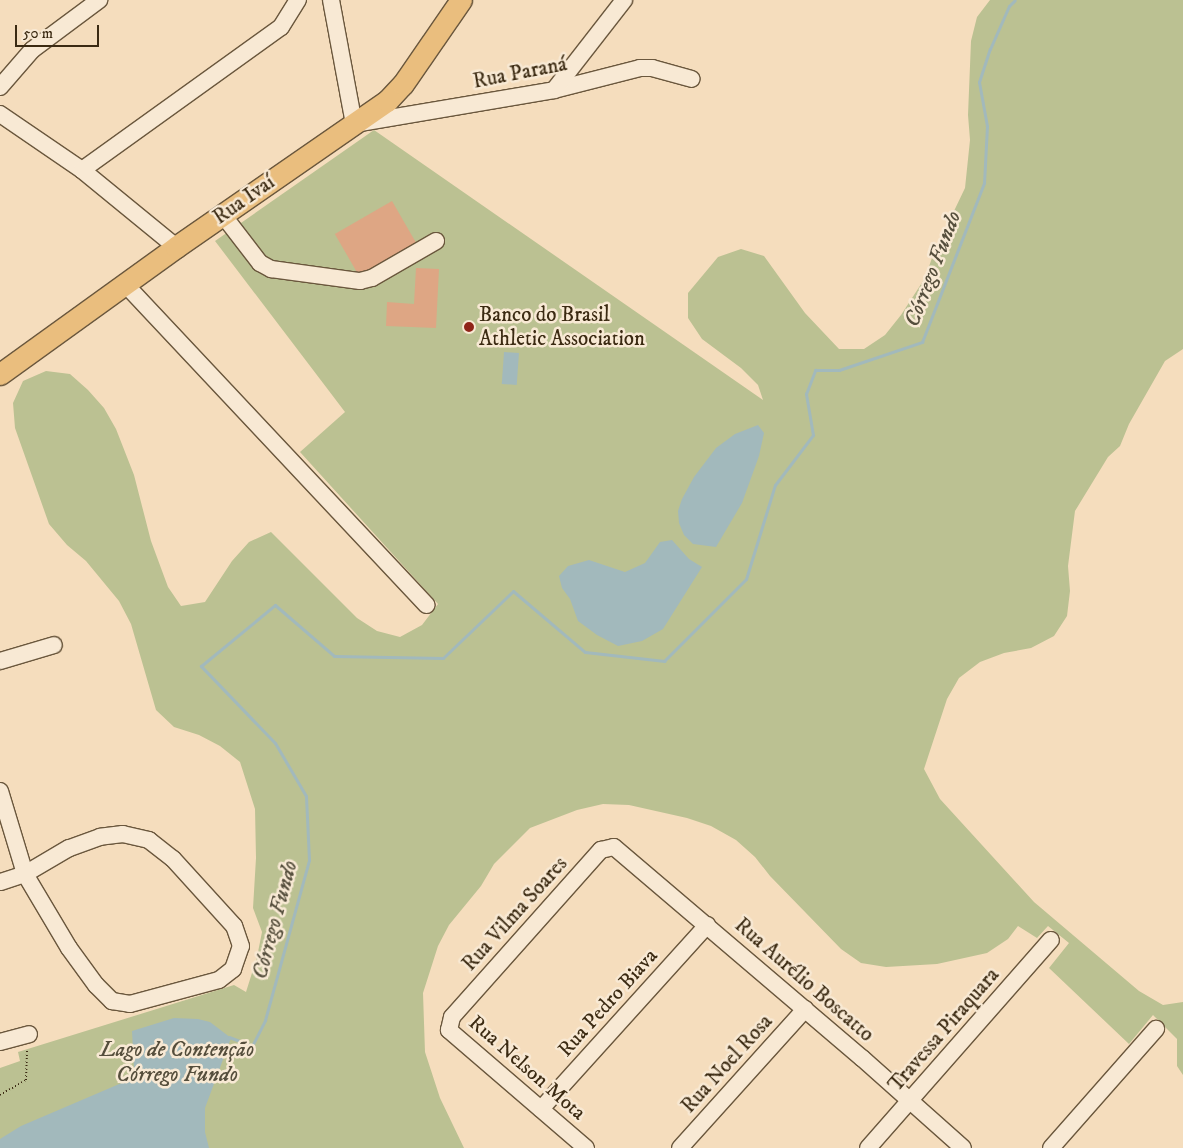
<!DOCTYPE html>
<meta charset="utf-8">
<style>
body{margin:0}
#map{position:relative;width:1183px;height:1148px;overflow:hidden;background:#f5ddbd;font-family:"IM FELL DW Pica",serif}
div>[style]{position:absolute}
.green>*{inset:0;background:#bbc192}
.water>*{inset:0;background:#a2b9bc;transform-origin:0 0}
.stream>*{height:3px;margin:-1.5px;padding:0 1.5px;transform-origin:1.5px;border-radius:1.5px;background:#a2b9bc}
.building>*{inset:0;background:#dea684;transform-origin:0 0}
.path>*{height:2px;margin-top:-1px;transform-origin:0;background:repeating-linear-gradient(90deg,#3b2a12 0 1px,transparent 0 3.5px)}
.roads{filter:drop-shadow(1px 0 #6a573d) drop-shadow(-1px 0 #6a573d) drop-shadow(0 1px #6a573d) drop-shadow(0 -1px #6a573d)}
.minor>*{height:16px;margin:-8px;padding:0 8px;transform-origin:8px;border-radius:8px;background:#f8e9d4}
.major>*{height:21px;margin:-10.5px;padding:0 10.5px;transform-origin:10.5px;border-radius:10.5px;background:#eabe7e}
.dots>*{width:14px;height:14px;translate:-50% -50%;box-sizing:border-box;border:2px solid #f8e9d4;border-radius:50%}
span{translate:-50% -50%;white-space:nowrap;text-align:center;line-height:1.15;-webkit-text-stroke:5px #f8e9d4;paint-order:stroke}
.street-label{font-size:21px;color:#3b2a12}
.poi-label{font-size:21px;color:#3b2a12}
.left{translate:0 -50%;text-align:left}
.water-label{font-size:22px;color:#554e3c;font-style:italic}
.scale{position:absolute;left:15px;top:25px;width:84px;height:22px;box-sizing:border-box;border:2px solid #3b2a12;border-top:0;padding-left:6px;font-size:15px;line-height:18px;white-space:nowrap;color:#3b2a12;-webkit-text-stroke:4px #f8e9d4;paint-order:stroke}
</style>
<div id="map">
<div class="green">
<div style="clip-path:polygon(990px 0,1183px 0,1183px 349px,1165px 361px,1129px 424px,1120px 446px,1108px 457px,1075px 511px,1068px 566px,1070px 591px,1067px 616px,1054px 636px,1031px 648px,1004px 653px,980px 662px,959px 678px,947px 699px,924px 769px,940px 799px,1034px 902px,1139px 991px,1163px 1005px,1183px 1002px,1183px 1075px,1177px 1066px,1177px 1039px,1153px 1015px,1129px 1044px,1049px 968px,1069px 943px,1048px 926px,1037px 938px,1018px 926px,1008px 939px,987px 953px,937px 964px,886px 967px,861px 963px,841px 949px,770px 876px,755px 857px,736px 840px,711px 826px,687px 818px,629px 805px,603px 804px,577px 810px,530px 828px,494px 864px,481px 886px,449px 925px,438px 946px,423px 993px,425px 1052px,440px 1098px,464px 1148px,103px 1148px,0 1139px,0 1068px,20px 1061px,18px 1052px,234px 985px,246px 992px,257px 957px,262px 932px,253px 908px,256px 858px,255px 809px,240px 762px,220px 746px,199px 735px,174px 727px,156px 710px,131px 624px,119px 601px,86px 561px,67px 545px,49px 524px,15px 428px,13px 403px,23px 381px,46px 371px,70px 374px,88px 390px,104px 408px,116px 429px,134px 475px,151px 541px,168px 587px,181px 606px,205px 602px,232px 561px,249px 542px,271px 532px,357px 618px,377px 631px,400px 637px,422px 625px,438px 604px,300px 452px,345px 412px,215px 241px,374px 130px,763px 400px,758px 385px,741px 368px,702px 339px,688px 318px,688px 293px,718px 257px,741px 249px,764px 256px,805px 313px,839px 349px,864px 349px,885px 335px,901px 315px,925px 278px,933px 255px,965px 188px,970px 140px,968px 115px,971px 41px,977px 17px)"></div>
</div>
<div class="water">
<div style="left:504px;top:352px;width:15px;height:32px;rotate:4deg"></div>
<div style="clip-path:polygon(758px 425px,764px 433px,759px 456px,742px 503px,716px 547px,693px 544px,684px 535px,679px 523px,678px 511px,682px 499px,694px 477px,716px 448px,735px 434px)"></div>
<div style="clip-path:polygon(672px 540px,689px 559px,702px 567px,663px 629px,642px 641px,618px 646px,597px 635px,578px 621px,570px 599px,562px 588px,559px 576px,568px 566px,589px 560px,625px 572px,645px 563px,660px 542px)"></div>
<div style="clip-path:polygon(174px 1018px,198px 1019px,210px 1022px,231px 1038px,205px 1108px,205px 1132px,209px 1148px,0 1148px,0 1139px,21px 1126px,131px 1079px,134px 1069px,132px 1031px)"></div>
</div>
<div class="stream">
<div style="left:229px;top:1037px;width:25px;rotate:21deg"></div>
<div style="left:252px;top:1046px;width:29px;rotate:-63deg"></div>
<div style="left:265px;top:1020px;width:166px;rotate:-74.6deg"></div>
<div style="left:309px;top:860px;width:64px;rotate:-92.7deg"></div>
<div style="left:306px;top:796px;width:61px;rotate:-120.3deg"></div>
<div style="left:275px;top:743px;width:107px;rotate:-133.9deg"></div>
<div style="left:201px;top:666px;width:96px;rotate:-39.5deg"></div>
<div style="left:275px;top:605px;width:78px;rotate:40.8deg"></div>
<div style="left:334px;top:656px;width:109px;rotate:1.1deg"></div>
<div style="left:443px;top:658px;width:97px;rotate:-43.7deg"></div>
<div style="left:513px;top:591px;width:94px;rotate:40.3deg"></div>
<div style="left:585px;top:652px;width:80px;rotate:6.5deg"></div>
<div style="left:664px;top:661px;width:116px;rotate:-45deg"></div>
<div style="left:746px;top:579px;width:98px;rotate:-72.9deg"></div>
<div style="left:775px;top:485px;width:63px;rotate:-52.8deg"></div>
<div style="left:813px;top:435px;width:42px;rotate:-99.7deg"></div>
<div style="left:806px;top:394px;width:26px;rotate:-69deg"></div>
<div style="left:815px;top:370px;width:24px"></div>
<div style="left:839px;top:370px;width:88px;rotate:-18.6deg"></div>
<div style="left:922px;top:342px;width:171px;rotate:-68.7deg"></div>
<div style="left:984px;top:183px;width:57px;rotate:-87deg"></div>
<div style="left:987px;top:126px;width:45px;rotate:-100.3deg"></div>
<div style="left:979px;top:82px;width:35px;rotate:-72deg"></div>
<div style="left:990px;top:49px;width:47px;rotate:-66.2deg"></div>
<div style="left:1009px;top:6px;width:8px;rotate:-45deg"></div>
</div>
<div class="building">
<div style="left:392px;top:201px;width:51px;height:66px;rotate:60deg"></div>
<div style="clip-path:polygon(416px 268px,439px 269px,436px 328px,386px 326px,387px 302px,414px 304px)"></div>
</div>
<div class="path">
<div style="left:0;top:1095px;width:30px;rotate:-30deg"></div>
<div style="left:26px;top:1080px;width:31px;rotate:-88deg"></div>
</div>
<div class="roads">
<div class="minor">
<div style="left:331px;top:0;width:126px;rotate:79.5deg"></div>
<div style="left:354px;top:124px;width:203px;rotate:-9.6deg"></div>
<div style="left:554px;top:90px;width:89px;rotate:-14.3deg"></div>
<div style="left:640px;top:68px;width:12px"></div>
<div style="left:652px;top:68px;width:41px;rotate:15.4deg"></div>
<div style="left:0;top:87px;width:49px;rotate:-49.1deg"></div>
<div style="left:32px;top:50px;width:84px;rotate:-36.7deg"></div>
<div style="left:554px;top:90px;width:114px;rotate:-52.1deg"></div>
<div style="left:0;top:114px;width:99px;rotate:34.3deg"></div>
<div style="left:82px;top:170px;width:122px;rotate:39.3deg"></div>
<div style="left:82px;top:170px;width:245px;rotate:-35.7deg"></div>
<div style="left:281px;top:27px;width:32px;rotate:-58deg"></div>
<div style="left:223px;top:215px;width:61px;rotate:52.4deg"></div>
<div style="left:260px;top:263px;width:13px;rotate:29deg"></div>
<div style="left:271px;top:269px;width:90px;rotate:7.7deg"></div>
<div style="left:360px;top:281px;width:12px;rotate:-14deg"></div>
<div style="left:372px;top:278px;width:74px;rotate:-30deg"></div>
<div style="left:126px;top:285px;width:439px;rotate:46.8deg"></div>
<div style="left:0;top:661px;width:56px;rotate:-16.5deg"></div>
<div style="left:0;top:791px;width:87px;rotate:73.2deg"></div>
<div style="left:25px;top:874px;width:86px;rotate:59.3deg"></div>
<div style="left:69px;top:948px;width:46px;rotate:53.9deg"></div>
<div style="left:96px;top:985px;width:23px;rotate:45deg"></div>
<div style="left:112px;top:1001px;width:18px;rotate:9deg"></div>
<div style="left:130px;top:1004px;width:92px;rotate:-15.1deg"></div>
<div style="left:219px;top:980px;width:18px;rotate:-38deg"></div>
<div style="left:233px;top:969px;width:24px;rotate:-71deg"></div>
<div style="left:241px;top:946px;width:21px;rotate:-109deg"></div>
<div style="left:234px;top:926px;width:91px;rotate:-132.3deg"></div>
<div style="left:173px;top:859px;width:31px;rotate:-142deg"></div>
<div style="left:149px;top:840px;width:27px;rotate:-167deg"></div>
<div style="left:123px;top:834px;width:23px;rotate:173deg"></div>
<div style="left:100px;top:837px;width:33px;rotate:160deg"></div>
<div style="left:69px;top:848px;width:51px;rotate:149.4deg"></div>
<div style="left:25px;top:874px;width:26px;rotate:162deg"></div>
<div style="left:0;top:1042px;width:30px;rotate:-15deg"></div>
<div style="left:541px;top:1109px;width:248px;rotate:-47.9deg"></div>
<div style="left:586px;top:1148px;width:181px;rotate:-139.3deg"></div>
<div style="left:449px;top:1030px;width:13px;rotate:-77deg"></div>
<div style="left:452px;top:1017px;width:224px;rotate:-48.3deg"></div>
<div style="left:601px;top:850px;width:13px;rotate:-13deg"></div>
<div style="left:614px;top:847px;width:326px;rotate:40.4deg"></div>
<div style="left:862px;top:1058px;width:135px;rotate:41.7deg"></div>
<div style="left:680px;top:1148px;width:187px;rotate:-48deg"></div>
<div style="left:868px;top:1148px;width:277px;rotate:-48.7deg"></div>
<div style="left:1051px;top:1148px;width:159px;rotate:-48.6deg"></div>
</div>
<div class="major">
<div style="left:0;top:374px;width:217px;rotate:-35.8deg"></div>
<div style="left:176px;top:247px;width:257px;rotate:-34.7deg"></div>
<div style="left:387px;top:101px;width:23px;rotate:-47deg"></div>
<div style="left:403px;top:84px;width:102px;rotate:-55.4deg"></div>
</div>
</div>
<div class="dots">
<div style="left:469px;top:327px;background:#8f2418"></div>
</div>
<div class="street-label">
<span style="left:520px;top:73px;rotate:-11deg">Rua Paraná</span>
<span style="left:244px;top:200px;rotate:-35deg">Rua Ivaí</span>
<span style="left:515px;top:914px;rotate:-48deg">Rua Vilma Soares</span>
<span style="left:804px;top:980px;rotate:41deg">Rua Aurélio Boscatto</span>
<span style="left:608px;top:1003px;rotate:-48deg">Rua Pedro Biava</span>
<span style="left:944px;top:1030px;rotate:-49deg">Travessa Piraquara</span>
<span style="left:727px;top:1064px;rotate:-48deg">Rua Noel Rosa</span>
<span style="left:527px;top:1068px;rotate:41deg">Rua Nelson Mota</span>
</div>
<div class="poi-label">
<span class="left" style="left:479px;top:327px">Banco do Brasil<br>Athletic Association</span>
</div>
<div class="water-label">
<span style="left:933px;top:269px;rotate:-69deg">Córrego Fundo</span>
<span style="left:275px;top:920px;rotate:-75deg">Córrego Fundo</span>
<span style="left:177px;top:1062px">Lago de Contenção<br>Córrego Fundo</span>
</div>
<div class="scale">50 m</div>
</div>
